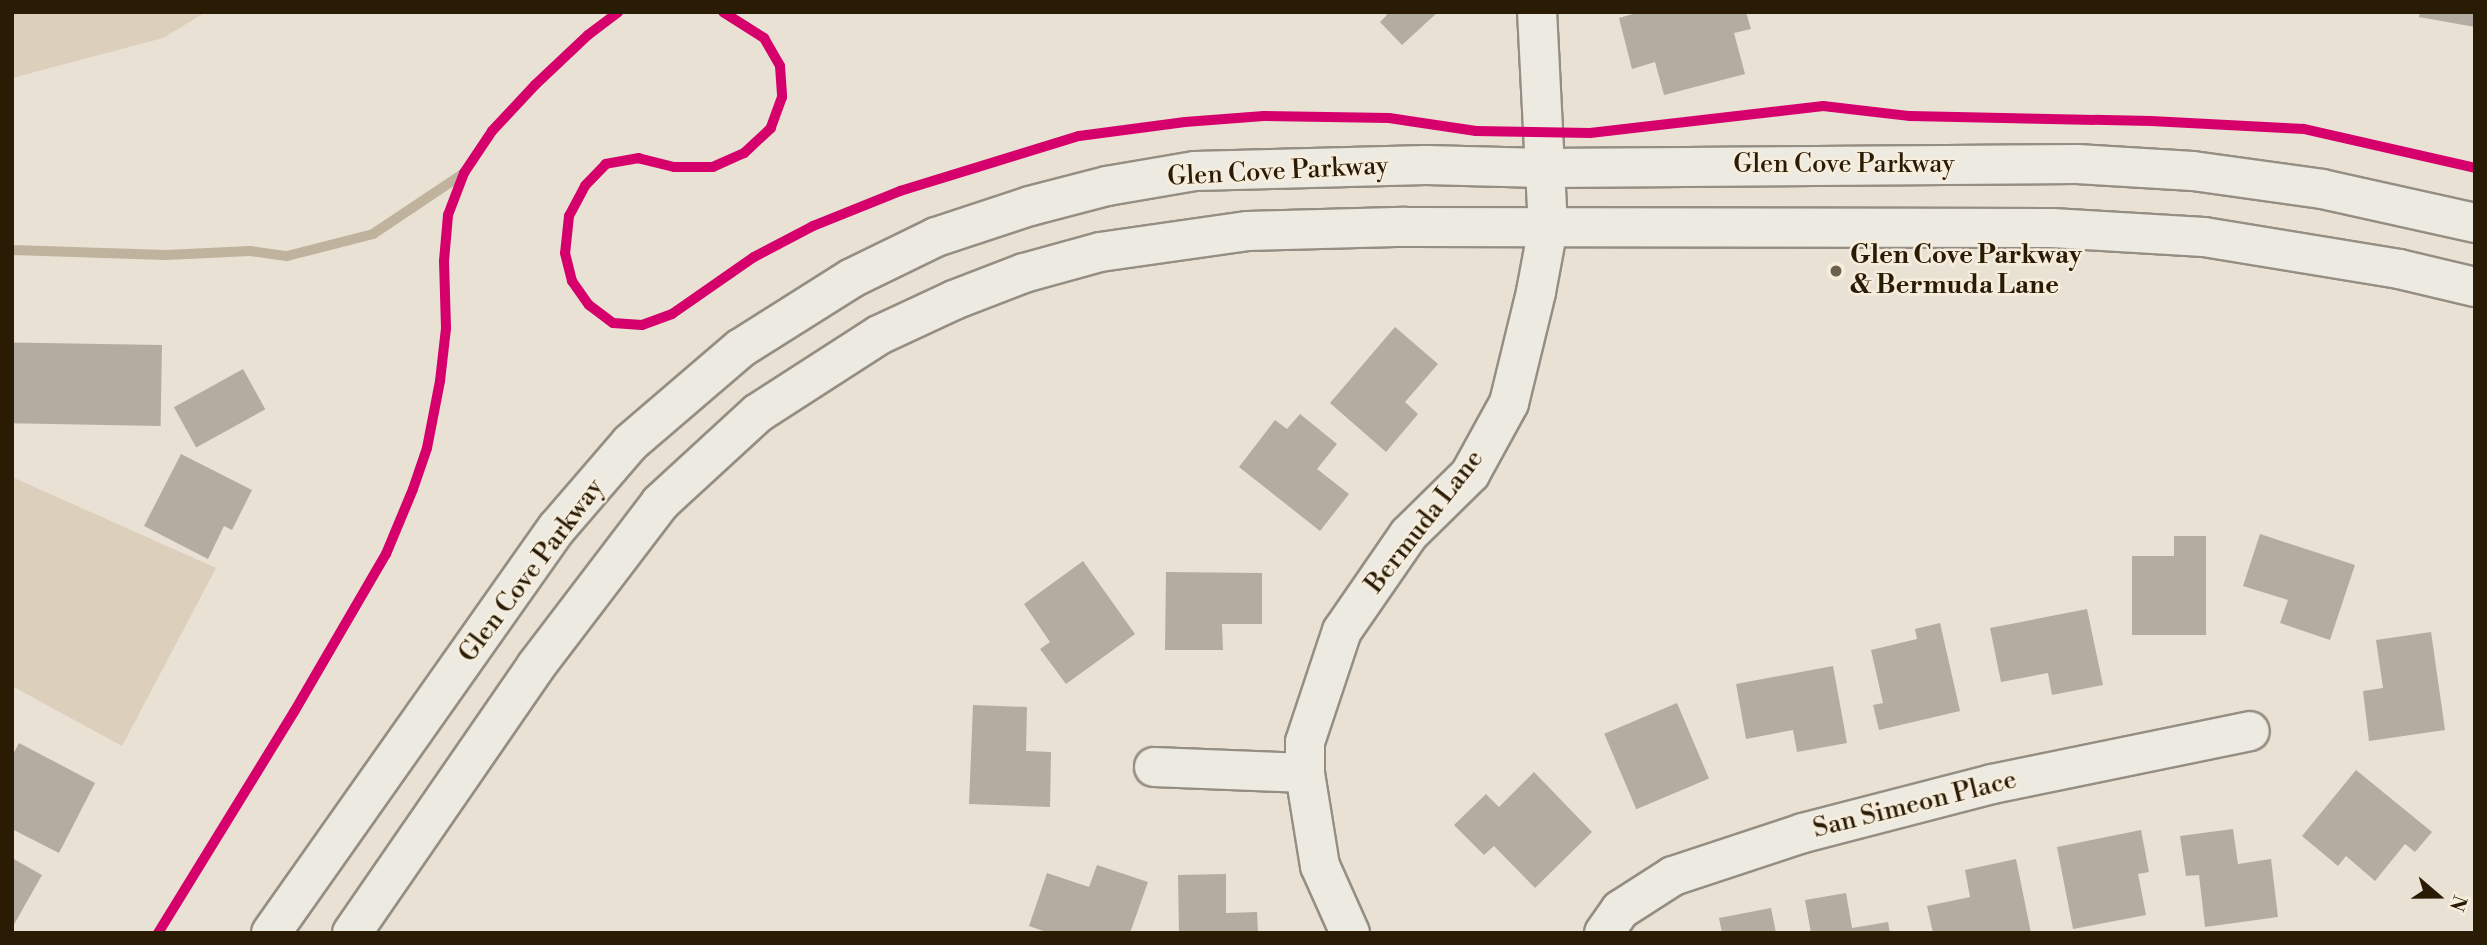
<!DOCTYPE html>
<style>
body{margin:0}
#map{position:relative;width:2487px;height:945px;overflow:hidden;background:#e9e1d3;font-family:"Libre Bodoni",serif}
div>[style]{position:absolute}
.green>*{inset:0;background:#dccfbb}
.stream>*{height:10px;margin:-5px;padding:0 5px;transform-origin:5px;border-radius:5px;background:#c0b39d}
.building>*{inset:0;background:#b3aca1;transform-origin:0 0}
.roads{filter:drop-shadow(2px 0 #958e83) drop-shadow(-2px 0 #958e83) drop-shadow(0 2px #958e83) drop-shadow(0 -2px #958e83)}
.street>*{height:38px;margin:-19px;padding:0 19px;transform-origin:19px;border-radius:19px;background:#edeae2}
.secondary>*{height:38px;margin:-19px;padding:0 19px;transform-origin:19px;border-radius:19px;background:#edeae2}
.cycleway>*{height:10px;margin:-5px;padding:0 5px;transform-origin:5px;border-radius:5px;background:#d6006c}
.dots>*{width:19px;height:19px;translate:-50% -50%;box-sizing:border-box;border:4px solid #f7eddc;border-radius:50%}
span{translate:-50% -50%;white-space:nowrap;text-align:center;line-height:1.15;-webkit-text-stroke:5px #f7eddc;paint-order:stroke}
.street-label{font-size:26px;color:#2a1b05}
.poi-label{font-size:26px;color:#2a1b05;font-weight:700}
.left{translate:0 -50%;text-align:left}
.frame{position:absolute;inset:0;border:14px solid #2a1b05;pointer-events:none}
.north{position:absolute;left:2403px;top:861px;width:70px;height:70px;-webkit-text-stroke:5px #f7eddc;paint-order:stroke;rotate:110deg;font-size:19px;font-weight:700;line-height:28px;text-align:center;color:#2a1b05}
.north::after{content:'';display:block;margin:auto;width:24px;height:32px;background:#2a1b05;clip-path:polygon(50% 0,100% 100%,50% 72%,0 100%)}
</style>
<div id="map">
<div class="green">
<div style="clip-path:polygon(12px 12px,206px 12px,163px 38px,12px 78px)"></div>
<div style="clip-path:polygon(12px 477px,216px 568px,122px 746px,12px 686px)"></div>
</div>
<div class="stream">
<div style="left:12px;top:250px;width:154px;rotate:1.9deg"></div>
<div style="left:166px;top:255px;width:84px;rotate:-2.7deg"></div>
<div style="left:250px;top:251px;width:37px;rotate:8deg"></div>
<div style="left:287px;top:256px;width:89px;rotate:-14.3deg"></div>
<div style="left:373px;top:234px;width:110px;rotate:-33.8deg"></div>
</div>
<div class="building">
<div style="clip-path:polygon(1384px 12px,1438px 12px,1402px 45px,1380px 22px,1387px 15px)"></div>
<div style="clip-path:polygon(1640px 12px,1746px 12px,1751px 29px,1734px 33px,1745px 74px,1664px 95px,1655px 62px,1632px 69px,1619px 18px)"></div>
<div style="clip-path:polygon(2420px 12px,2475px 12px,2475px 27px,2419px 17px)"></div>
<div style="clip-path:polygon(1395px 327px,1438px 364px,1405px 402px,1418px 414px,1386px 452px,1330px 403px)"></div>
<div style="left:162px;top:345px;width:81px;height:150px;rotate:91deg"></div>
<div style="left:243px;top:369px;width:46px;height:79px;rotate:61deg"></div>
<div style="clip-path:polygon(1300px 414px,1337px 444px,1317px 469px,1349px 494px,1320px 531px,1239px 467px,1275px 420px,1287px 429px)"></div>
<div style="clip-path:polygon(181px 454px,252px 490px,232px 530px,224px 526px,208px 559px,144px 526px)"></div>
<div style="clip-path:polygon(2260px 534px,2355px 565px,2330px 640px,2280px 623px,2288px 600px,2243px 586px)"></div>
<div style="clip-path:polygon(2174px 536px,2206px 536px,2206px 635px,2132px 635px,2132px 556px,2174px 556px)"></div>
<div style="clip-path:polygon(1083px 561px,1135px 634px,1066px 684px,1040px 649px,1050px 642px,1024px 604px)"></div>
<div style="clip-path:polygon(1166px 572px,1262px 573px,1262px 624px,1222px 624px,1223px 650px,1165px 650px)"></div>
<div style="clip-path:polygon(2087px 609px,2103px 685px,2052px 695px,2048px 673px,2001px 682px,1990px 628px)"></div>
<div style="clip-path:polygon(1940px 623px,1960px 711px,1879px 730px,1873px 705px,1883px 703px,1871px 650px,1917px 639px,1915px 629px)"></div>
<div style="clip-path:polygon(2431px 632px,2445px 730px,2369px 741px,2363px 691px,2383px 688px,2376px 640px)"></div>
<div style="clip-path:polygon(1833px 666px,1847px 743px,1797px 752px,1793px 730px,1746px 739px,1736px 684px)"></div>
<div style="left:1677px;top:703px;width:82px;height:79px;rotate:67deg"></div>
<div style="clip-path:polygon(973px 705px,1027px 707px,1026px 751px,1051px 752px,1050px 807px,969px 804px)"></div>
<div style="clip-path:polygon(19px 743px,95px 783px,59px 853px,12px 829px,12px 756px)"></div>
<div style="clip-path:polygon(2356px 770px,2432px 832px,2415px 852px,2405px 844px,2375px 881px,2346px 856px,2338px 866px,2302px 836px)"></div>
<div style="clip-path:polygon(1534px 772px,1592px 832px,1535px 888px,1494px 846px,1484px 855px,1454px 825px,1486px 794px,1499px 807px)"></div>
<div style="clip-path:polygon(2233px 829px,2238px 864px,2271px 859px,2278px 917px,2205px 927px,2199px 875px,2186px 876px,2180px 836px)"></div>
<div style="clip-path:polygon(2141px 830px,2149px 872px,2138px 874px,2146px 915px,2073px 929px,2057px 847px)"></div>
<div style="clip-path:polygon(12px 858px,42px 875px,12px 928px)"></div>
<div style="clip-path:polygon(2016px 859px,2031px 933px,1933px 933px,1927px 906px,1970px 897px,1965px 870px)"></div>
<div style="clip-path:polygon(1097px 865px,1148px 882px,1130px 933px,1049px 933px,1029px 926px,1047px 873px,1089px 887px)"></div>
<div style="clip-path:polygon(1226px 874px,1226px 913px,1257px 912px,1258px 933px,1179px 933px,1178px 875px)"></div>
<div style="clip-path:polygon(1846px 893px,1852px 928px,1888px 922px,1890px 933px,1811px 933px,1805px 900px)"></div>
<div style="clip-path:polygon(1771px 908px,1776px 933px,1722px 933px,1719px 918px)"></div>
</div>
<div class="roads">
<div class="street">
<div style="left:1154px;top:767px;width:151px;rotate:2.3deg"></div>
<div style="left:1350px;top:933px;width:73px;rotate:-114.1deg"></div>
<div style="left:1320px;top:866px;width:94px;rotate:-99.2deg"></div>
<div style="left:1305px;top:773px;width:31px;rotate:-90deg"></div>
<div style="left:1305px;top:742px;width:117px;rotate:-71.6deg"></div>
<div style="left:1342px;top:631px;width:118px;rotate:-55.4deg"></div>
<div style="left:1409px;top:534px;width:86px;rotate:-44.5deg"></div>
<div style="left:1470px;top:474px;width:81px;rotate:-61.2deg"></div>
<div style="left:1509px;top:403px;width:114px;rotate:-76.3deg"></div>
<div style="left:1536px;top:292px;width:65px;rotate:-79.4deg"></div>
<div style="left:1548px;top:228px;width:216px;rotate:-92.9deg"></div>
<div style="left:1604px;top:933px;width:28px;rotate:-55deg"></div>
<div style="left:1620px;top:910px;width:63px;rotate:-32.7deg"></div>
<div style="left:1673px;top:876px;width:137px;rotate:-18.3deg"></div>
<div style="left:1803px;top:833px;width:195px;rotate:-14.5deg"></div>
<div style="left:1992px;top:784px;width:263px;rotate:-11.6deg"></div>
</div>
<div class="secondary">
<div style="left:271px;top:933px;width:496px;rotate:-54.8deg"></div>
<div style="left:557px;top:528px;width:112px;rotate:-49.3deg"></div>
<div style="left:630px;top:443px;width:146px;rotate:-40.6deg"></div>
<div style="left:741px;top:348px;width:131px;rotate:-32.2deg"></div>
<div style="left:852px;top:278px;width:93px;rotate:-26deg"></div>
<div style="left:936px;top:237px;width:99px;rotate:-18.3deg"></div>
<div style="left:1030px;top:206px;width:80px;rotate:-14.6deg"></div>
<div style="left:1107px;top:186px;width:89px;rotate:-9.7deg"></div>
<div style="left:1195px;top:171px;width:231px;rotate:-1.5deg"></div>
<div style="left:1426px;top:165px;width:117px;rotate:1.5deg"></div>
<div style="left:1543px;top:168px;width:534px;rotate:-0.43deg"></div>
<div style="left:2077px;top:164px;width:116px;rotate:3.5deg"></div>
<div style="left:2193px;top:171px;width:130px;rotate:7.9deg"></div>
<div style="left:2322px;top:189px;width:157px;rotate:12.5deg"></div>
<div style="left:352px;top:933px;width:324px;rotate:-55.4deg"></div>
<div style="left:536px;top:666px;width:205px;rotate:-52.7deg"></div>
<div style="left:660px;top:503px;width:133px;rotate:-42.6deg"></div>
<div style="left:758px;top:413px;width:144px;rotate:-32.8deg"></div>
<div style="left:879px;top:335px;width:83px;rotate:-25deg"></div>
<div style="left:954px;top:300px;width:75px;rotate:-21.1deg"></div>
<div style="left:1024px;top:273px;width:79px;rotate:-15.4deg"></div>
<div style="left:1100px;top:252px;width:148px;rotate:-8.1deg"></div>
<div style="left:1247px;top:231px;width:158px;rotate:-1.5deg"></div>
<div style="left:1405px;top:227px;width:647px;rotate:0.09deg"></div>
<div style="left:2052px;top:228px;width:152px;rotate:3.4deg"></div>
<div style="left:2204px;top:237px;width:198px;rotate:9.3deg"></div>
<div style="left:2399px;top:269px;width:78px;rotate:13.3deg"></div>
</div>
</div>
<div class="cycleway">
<div style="left:723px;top:12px;width:49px;rotate:32.4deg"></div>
<div style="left:764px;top:38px;width:32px;rotate:60deg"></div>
<div style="left:780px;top:66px;width:31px;rotate:86deg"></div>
<div style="left:782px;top:97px;width:33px;rotate:110deg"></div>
<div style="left:771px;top:128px;width:37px;rotate:137deg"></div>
<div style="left:744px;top:153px;width:34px;rotate:156deg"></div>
<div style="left:713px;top:167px;width:39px;rotate:180deg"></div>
<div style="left:674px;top:167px;width:36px;rotate:-166deg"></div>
<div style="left:639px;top:158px;width:34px;rotate:170deg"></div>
<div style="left:606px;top:164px;width:30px;rotate:134deg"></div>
<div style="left:585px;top:186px;width:34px;rotate:118deg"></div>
<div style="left:569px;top:216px;width:37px;rotate:96deg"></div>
<div style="left:565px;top:253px;width:29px;rotate:76deg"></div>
<div style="left:572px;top:281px;width:29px;rotate:55deg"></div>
<div style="left:589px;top:305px;width:30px;rotate:37deg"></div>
<div style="left:613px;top:323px;width:29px;rotate:4deg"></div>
<div style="left:642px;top:325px;width:32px;rotate:-20deg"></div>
<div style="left:672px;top:314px;width:100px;rotate:-34.8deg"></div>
<div style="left:754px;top:257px;width:67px;rotate:-27.7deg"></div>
<div style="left:813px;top:226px;width:94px;rotate:-21.9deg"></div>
<div style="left:900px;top:191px;width:187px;rotate:-17.1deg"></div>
<div style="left:1079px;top:136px;width:107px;rotate:-7.5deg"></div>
<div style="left:1185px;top:122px;width:79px;rotate:-4.3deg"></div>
<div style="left:1264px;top:116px;width:125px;rotate:0.9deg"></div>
<div style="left:1389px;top:118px;width:88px;rotate:8.5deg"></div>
<div style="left:1476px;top:131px;width:114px;rotate:1deg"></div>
<div style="left:1590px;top:133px;width:235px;rotate:-6.6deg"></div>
<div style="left:1823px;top:106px;width:88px;rotate:6.6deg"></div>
<div style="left:1910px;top:116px;width:241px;rotate:1.2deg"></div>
<div style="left:2151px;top:121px;width:153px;rotate:3deg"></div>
<div style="left:2304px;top:129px;width:175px;rotate:12.8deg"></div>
<div style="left:158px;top:933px;width:259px;rotate:-58.4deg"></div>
<div style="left:294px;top:712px;width:183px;rotate:-59.8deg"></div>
<div style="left:386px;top:554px;width:70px;rotate:-67.4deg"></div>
<div style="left:413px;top:489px;width:43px;rotate:-71.1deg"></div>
<div style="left:427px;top:448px;width:68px;rotate:-79deg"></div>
<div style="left:440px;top:381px;width:53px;rotate:-83.5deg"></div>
<div style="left:446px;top:328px;width:67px;rotate:-91.7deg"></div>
<div style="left:444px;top:261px;width:46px;rotate:-85deg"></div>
<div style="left:448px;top:215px;width:45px;rotate:-69.1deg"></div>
<div style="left:464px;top:173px;width:50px;rotate:-56.3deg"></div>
<div style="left:492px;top:131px;width:63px;rotate:-46.9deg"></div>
<div style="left:535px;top:85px;width:73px;rotate:-43.3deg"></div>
<div style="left:588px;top:35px;width:38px;rotate:-37deg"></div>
</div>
<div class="dots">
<div style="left:1836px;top:271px;background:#6d604d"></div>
</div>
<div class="street-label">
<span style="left:1844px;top:165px">Glen Cove Parkway</span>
<span style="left:1278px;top:172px;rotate:-3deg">Glen Cove Parkway</span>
<span style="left:1425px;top:522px;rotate:-52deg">Bermuda Lane</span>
<span style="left:532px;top:571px;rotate:-53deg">Glen Cove Parkway</span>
<span style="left:1915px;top:805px;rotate:-14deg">San Simeon Place</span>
</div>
<div class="poi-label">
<span class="left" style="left:1850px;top:271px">Glen Cove Parkway<br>&amp; Bermuda Lane</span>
</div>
<div class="frame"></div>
<div class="north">N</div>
</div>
